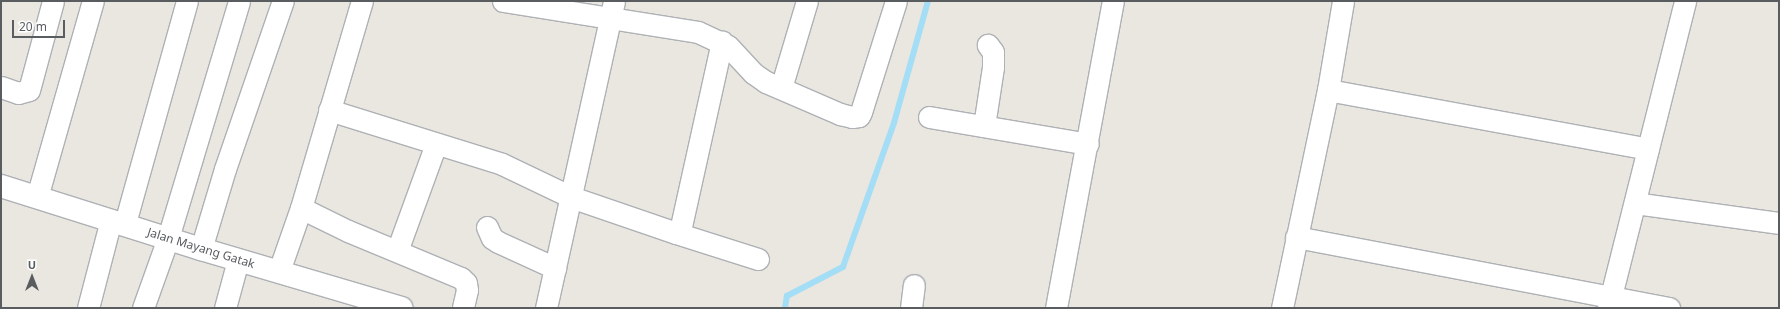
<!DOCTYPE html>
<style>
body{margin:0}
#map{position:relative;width:1780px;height:309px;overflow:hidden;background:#eae6e0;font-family:"Noto Sans",sans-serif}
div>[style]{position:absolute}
.stream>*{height:5.5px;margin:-2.75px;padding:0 2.75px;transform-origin:2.75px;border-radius:2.75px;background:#a4def6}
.roads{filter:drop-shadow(1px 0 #aeb1b5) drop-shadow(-1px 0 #aeb1b5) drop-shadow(0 1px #aeb1b5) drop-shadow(0 -1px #aeb1b5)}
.minor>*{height:21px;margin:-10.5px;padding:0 10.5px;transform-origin:10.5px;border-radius:10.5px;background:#fff}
.tertiary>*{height:22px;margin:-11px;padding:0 11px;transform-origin:11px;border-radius:11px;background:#fff}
span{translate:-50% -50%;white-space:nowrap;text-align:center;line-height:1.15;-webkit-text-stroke:3.5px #fff;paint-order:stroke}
.street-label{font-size:12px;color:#595d60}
.frame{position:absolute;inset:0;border:2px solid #595d60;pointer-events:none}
.north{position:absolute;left:12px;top:257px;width:40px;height:40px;-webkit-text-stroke:3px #fff;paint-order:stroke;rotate:0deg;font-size:11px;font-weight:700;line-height:16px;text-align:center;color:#595d60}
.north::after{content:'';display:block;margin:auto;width:14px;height:18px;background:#595d60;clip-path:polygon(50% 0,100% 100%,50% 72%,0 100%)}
.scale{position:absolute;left:12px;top:20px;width:53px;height:18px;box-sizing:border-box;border:2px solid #595d60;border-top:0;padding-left:5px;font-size:12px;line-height:14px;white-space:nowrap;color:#595d60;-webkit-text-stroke:3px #fff;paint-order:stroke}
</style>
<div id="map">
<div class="stream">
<div style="left:785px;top:308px;width:12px;rotate:-81deg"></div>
<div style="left:787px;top:296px;width:63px;rotate:-27.4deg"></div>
<div style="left:843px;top:267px;width:153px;rotate:-70.5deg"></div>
<div style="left:894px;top:123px;width:127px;rotate:-74.4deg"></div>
</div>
<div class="roads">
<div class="minor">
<div style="left:503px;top:1px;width:197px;rotate:9deg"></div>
<div style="left:698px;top:32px;width:33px;rotate:25deg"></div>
<div style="left:728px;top:46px;width:37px;rotate:47deg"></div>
<div style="left:753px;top:73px;width:16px;rotate:35deg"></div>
<div style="left:766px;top:82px;width:81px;rotate:23.4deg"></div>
<div style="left:840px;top:114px;width:12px;rotate:14deg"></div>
<div style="left:852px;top:117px;width:7px;rotate:-8deg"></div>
<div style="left:859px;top:116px;width:4px;rotate:-63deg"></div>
<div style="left:861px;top:112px;width:116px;rotate:-72.5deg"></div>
<div style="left:1px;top:87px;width:18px;rotate:19deg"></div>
<div style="left:18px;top:93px;width:11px;rotate:-15deg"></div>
<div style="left:29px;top:90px;width:92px;rotate:-74.9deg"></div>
<div style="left:781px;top:88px;width:91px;rotate:-73.4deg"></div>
<div style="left:1328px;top:90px;width:325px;rotate:10.4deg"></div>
<div style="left:329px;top:110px;width:181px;rotate:17.3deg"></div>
<div style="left:502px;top:164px;width:76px;rotate:25.6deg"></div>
<div style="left:571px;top:197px;width:111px;rotate:18.9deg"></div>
<div style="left:676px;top:233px;width:4px;rotate:-27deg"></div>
<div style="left:680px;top:231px;width:194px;rotate:-77.5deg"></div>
<div style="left:929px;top:117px;width:161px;rotate:9.6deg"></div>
<div style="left:984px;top:126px;width:60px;rotate:-81.3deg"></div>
<div style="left:993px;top:67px;width:15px;rotate:-90deg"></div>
<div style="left:993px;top:52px;width:9px;rotate:-126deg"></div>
<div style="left:37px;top:197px;width:204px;rotate:-74.1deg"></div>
<div style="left:1635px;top:203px;width:145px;rotate:7.9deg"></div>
<div style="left:301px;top:208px;width:52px;rotate:26.1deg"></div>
<div style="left:348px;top:231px;width:122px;rotate:22.6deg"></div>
<div style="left:461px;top:278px;width:7px;rotate:45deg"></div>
<div style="left:466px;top:283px;width:7px;rotate:82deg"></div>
<div style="left:467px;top:290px;width:18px;rotate:103deg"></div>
<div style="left:125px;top:223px;width:230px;rotate:-74.4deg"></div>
<div style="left:487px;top:227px;width:12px;rotate:66deg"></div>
<div style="left:492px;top:238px;width:7px;rotate:34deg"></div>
<div style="left:498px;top:242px;width:63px;rotate:24.5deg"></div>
<div style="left:676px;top:233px;width:86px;rotate:17.6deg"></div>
<div style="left:1296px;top:237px;width:380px;rotate:10.8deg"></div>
<div style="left:201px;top:249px;width:84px;rotate:-73.3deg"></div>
<div style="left:225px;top:169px;width:178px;rotate:-71deg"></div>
<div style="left:397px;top:251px;width:114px;rotate:-70deg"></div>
<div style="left:279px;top:271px;width:67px;rotate:-70.8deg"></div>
<div style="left:301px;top:208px;width:216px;rotate:-73.6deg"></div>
<div style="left:88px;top:308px;width:91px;rotate:-75.4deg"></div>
<div style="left:143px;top:308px;width:74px;rotate:-70.3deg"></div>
<div style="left:168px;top:238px;width:247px;rotate:-73.3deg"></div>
<div style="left:225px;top:308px;width:50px;rotate:-74.8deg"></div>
<div style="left:546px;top:308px;width:314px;rotate:-77.5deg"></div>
<div style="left:911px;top:308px;width:23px;rotate:-83deg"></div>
<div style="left:1056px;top:308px;width:312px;rotate:-79.5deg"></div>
<div style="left:1282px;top:308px;width:223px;rotate:-78.1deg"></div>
<div style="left:1328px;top:90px;width:90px;rotate:-80.4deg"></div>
<div style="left:1608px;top:308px;width:317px;rotate:-75.9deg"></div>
</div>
<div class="tertiary">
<div style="left:1px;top:186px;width:210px;rotate:17.5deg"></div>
<div style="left:201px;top:249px;width:209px;rotate:16.4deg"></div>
</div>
</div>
<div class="street-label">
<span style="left:201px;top:248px;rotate:17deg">Jalan Mayang Gatak</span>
</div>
<div class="frame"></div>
<div class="north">U</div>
<div class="scale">20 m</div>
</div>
